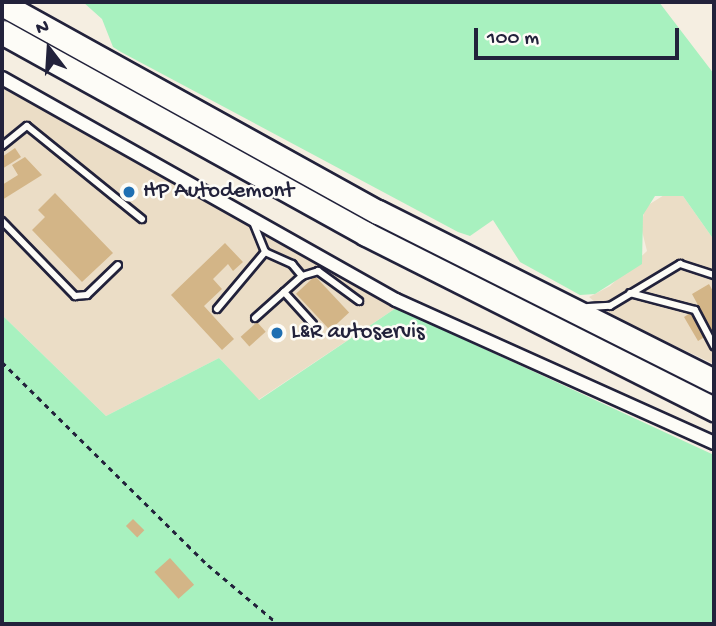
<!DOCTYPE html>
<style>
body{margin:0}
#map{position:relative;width:716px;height:626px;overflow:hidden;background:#f5eee1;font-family:"Gochi Hand",sans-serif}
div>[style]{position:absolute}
.built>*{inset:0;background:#ebddc6}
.green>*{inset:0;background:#a8f1bf}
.building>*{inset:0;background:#d3b587;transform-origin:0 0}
.path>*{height:2.5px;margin-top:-1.25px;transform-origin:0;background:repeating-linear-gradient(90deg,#22223b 0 5px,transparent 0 10px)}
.roads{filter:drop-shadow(2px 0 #22223b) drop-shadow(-2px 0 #22223b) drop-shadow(0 2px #22223b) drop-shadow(0 -2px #22223b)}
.service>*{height:6px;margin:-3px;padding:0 3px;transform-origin:3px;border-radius:3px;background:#fdfcf7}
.minor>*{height:12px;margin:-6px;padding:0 6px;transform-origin:6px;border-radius:6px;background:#fdfcf7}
.motorway>*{height:23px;margin:-11.5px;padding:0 11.5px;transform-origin:11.5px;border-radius:11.5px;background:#fdfcf7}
.dots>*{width:19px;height:19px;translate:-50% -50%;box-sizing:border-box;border:4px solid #fdfcf7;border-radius:50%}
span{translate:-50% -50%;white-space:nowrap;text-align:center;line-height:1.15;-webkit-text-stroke:5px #fdfcf7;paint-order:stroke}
.poi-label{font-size:23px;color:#22223b}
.left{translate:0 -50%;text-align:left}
.frame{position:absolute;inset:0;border:4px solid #22223b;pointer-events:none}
.north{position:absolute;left:14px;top:14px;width:70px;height:70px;-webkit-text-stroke:5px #fdfcf7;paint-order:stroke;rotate:343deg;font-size:19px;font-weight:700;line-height:28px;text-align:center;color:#22223b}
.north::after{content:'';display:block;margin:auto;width:24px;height:32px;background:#22223b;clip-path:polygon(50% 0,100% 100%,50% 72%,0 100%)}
.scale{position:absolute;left:474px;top:28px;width:205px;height:32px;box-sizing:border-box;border:4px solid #22223b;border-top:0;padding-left:9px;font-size:21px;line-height:24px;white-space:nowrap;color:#22223b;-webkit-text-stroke:5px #fdfcf7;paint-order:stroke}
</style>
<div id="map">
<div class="built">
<div style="clip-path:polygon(2px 84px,248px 220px,396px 308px,258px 400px,219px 358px,106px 416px,2px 315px)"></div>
<div style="clip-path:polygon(669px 192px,683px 196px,714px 240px,714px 364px,615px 318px,589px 297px,610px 286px,647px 251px,641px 227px,645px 207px)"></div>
</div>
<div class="green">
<div style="clip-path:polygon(83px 2px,659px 2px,714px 74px,714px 240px,683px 196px,655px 196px,643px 215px,642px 264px,595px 294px,580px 295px,520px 262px,493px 220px,470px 236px,458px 232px,121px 52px,113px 47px,102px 19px)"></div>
<div style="clip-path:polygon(396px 308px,714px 455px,714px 624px,2px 624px,2px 315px,106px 416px,219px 358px,259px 400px)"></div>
</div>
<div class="building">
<div style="clip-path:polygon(15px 148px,21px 157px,2px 169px,2px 157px)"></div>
<div style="clip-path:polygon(25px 157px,42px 175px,2px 200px,2px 185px,18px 175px,12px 165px)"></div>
<div style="clip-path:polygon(55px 193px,113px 253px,82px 282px,32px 230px,45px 217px,38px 210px)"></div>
<div style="clip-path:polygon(225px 243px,243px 262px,233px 271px,228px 264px,213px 279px,222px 289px,204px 306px,234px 339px,222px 350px,171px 295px)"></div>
<div style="left:315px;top:276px;width:50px;height:26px;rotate:47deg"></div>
<div style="clip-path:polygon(709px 284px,714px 293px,714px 331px,698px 341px,684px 317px,699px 307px,692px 294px)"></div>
<div style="left:257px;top:322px;width:13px;height:22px;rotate:48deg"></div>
<div style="left:133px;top:519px;width:16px;height:10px;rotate:45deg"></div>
<div style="left:170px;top:558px;width:36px;height:21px;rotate:48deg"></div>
</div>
<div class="path">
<div style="left:2px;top:362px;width:289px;rotate:44.6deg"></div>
<div style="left:208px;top:565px;width:92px;rotate:40.1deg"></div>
</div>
<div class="roads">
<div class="service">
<div style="left:2px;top:146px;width:32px;rotate:-39deg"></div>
<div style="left:27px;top:126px;width:148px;rotate:39deg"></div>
<div style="left:2px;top:221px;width:105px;rotate:45.8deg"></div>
<div style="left:75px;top:296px;width:12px;rotate:-5deg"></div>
<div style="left:87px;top:295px;width:43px;rotate:-44.1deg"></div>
<div style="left:253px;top:222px;width:32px;rotate:68deg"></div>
<div style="left:265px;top:252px;width:30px;rotate:24deg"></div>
<div style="left:292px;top:264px;width:16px;rotate:50deg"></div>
<div style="left:302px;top:276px;width:63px;rotate:138.2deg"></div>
<div style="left:302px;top:276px;width:17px;rotate:-17deg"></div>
<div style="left:318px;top:271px;width:51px;rotate:36.2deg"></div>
<div style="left:284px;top:292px;width:43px;rotate:47.8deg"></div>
<div style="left:630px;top:293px;width:67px;rotate:14.7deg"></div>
<div style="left:695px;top:310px;width:41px;rotate:62.2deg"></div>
<div style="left:588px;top:307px;width:22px;rotate:-3deg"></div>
<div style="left:610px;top:306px;width:82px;rotate:-31deg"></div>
<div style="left:680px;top:264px;width:36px;rotate:18deg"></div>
<div style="left:217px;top:309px;width:75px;rotate:-49.9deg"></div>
</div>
<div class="minor">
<div style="left:2px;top:78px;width:452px;rotate:29.4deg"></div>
<div style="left:396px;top:300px;width:349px;rotate:24.2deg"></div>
</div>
<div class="motorway">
<div style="left:2px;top:4px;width:430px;rotate:29deg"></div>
<div style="left:378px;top:212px;width:376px;rotate:26.7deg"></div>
<div style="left:2px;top:32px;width:416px;rotate:29deg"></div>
<div style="left:366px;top:234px;width:390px;rotate:26.7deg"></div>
</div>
</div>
<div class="dots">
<div style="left:129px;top:192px;background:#1f6fb2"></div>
<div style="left:277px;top:333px;background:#1f6fb2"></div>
</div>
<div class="poi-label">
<span class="left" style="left:143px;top:192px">HP Autodemont</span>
<span class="left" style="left:291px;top:333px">L&amp;R autoservis</span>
</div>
<div class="frame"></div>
<div class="north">N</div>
<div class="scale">100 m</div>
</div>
